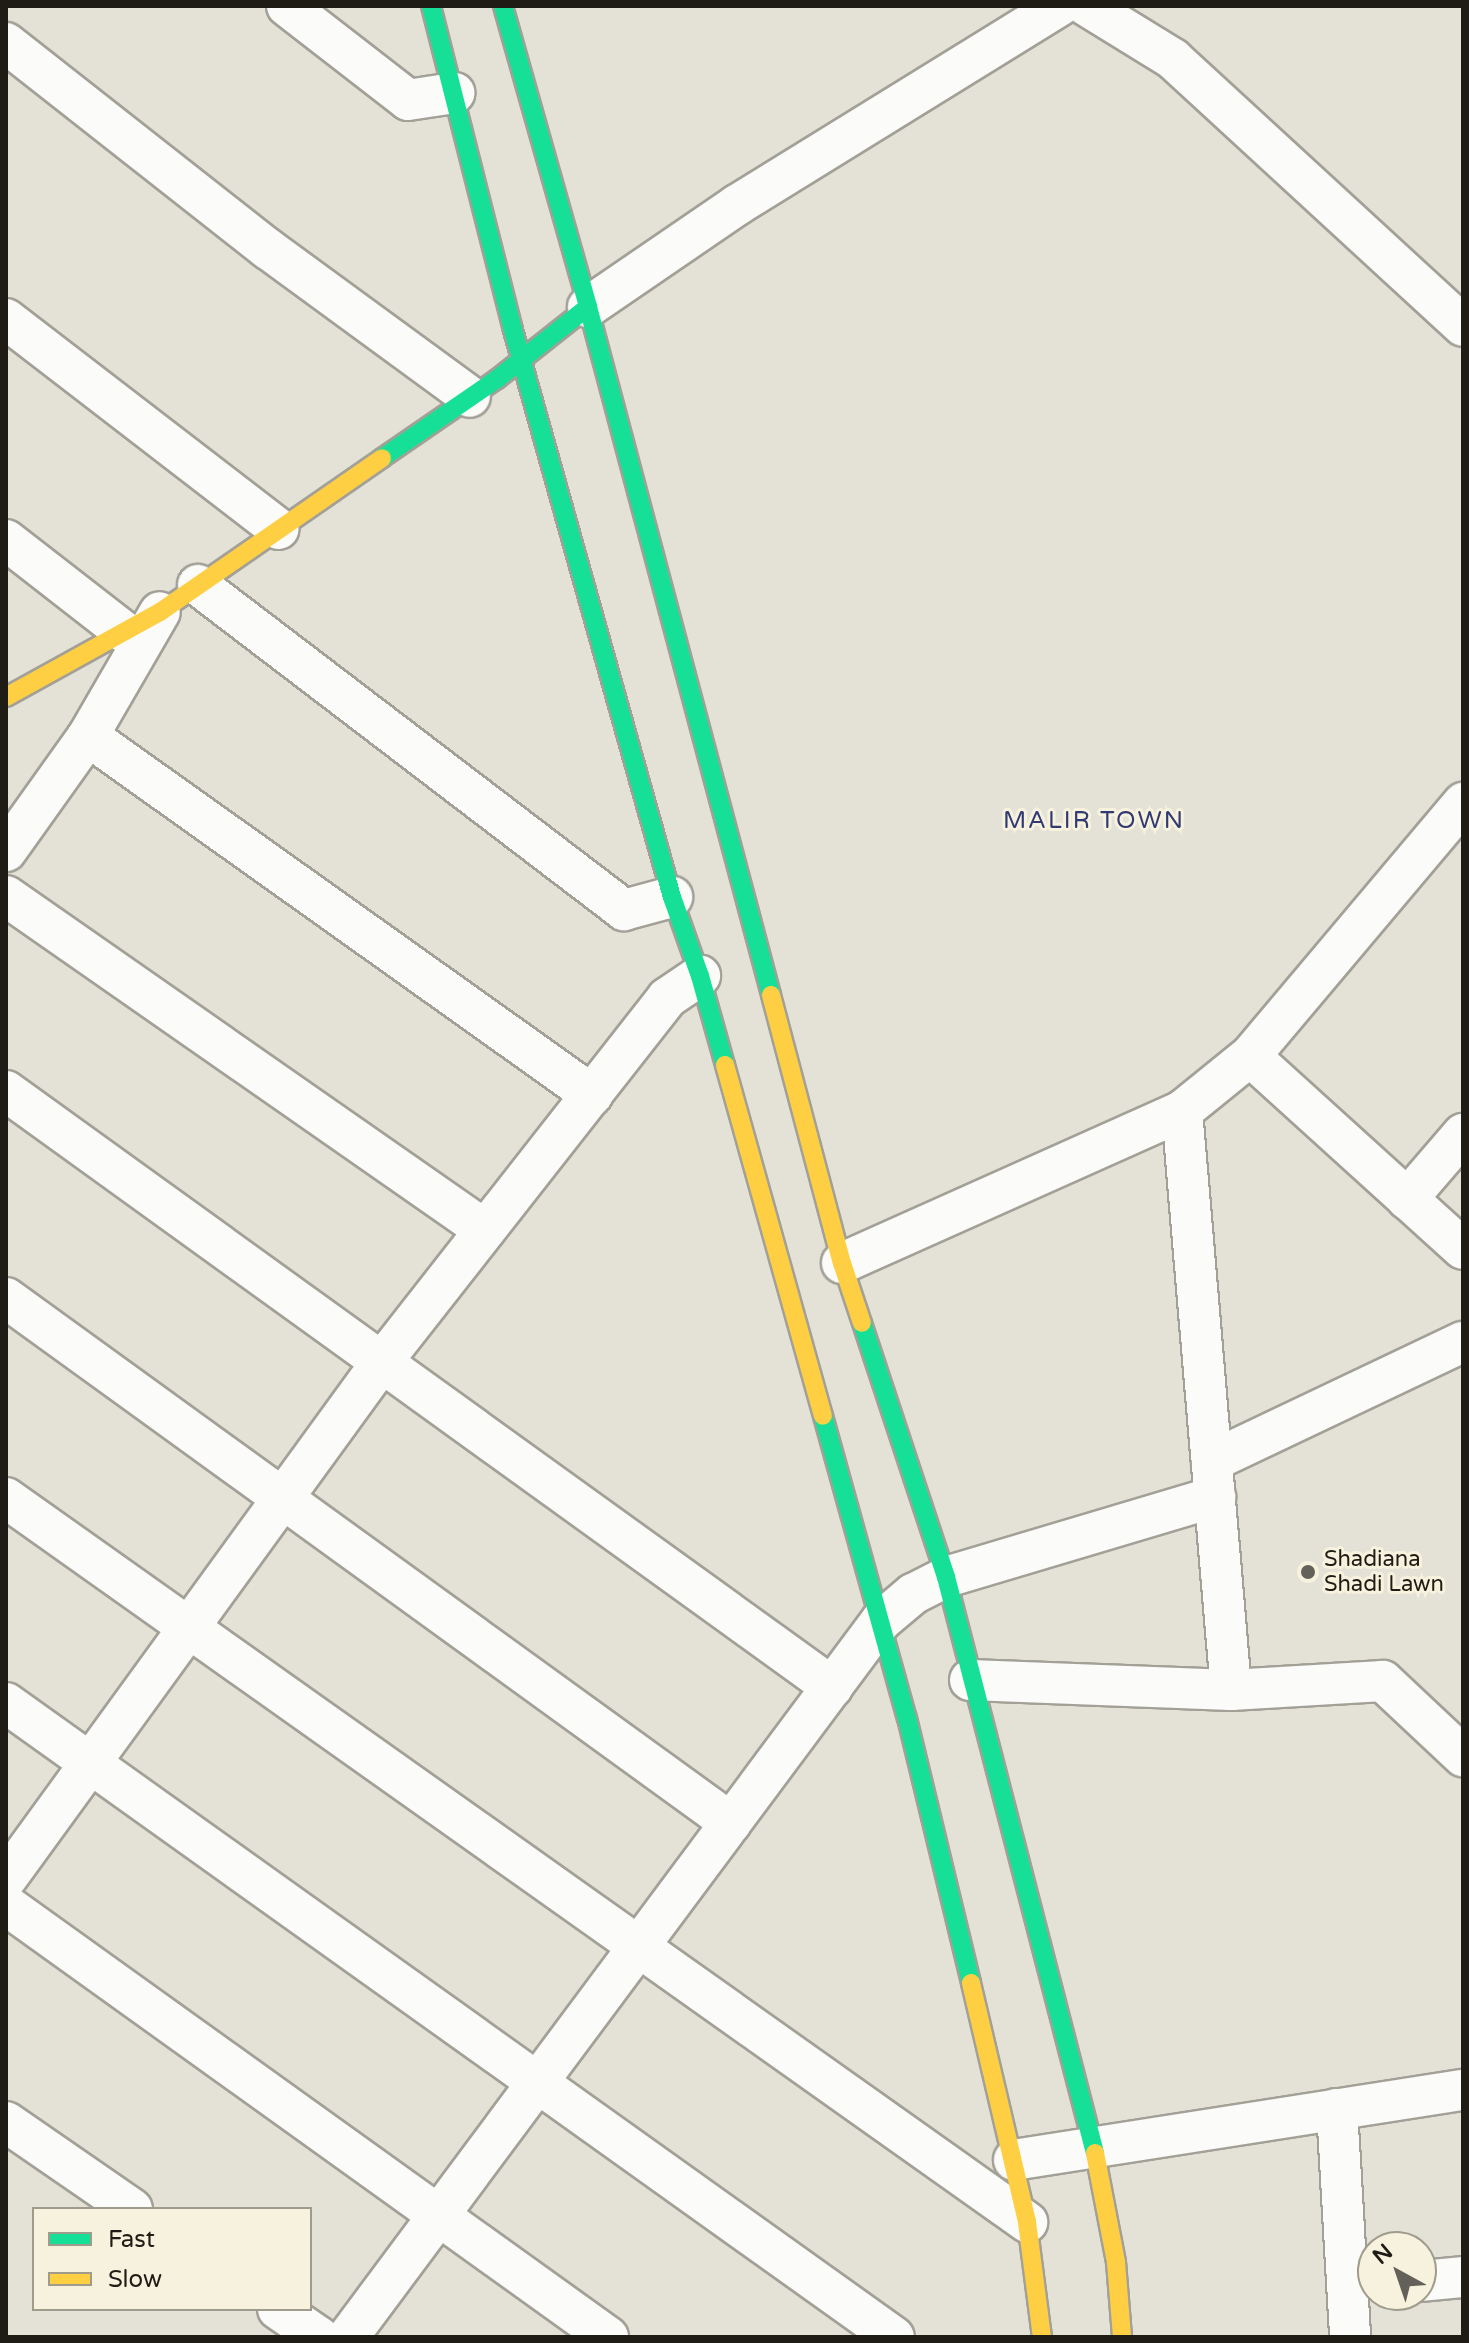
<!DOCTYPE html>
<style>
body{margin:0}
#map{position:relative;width:1469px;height:2343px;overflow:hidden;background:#e4e2d6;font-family:"Varela Round",sans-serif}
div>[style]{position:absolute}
.roads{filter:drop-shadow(2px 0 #a2a097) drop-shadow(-2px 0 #a2a097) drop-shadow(0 2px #a2a097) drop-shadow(0 -2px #a2a097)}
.street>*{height:40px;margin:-20px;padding:0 20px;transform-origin:20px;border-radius:20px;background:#fbfbf9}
.fast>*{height:18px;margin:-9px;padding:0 9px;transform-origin:9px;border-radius:9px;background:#16e098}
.slow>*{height:18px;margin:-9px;padding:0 9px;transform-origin:9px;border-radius:9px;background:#ffcf43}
.dots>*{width:22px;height:22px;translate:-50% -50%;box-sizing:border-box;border:4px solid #f7f2dd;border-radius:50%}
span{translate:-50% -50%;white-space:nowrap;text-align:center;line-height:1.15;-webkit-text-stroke:6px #f7f2dd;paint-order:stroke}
.poi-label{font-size:22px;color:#1e1c15}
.left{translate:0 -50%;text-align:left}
.neighbourhood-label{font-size:24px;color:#323a74;letter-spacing:2px}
.frame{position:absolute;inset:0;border:8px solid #1e1c15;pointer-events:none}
.legend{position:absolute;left:32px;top:2207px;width:280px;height:104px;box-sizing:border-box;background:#f7f2dd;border:2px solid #a09c8d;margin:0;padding:10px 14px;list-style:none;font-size:24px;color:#1e1c15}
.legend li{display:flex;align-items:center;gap:16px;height:40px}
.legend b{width:40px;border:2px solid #a09c8d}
.north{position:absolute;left:1357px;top:2231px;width:80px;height:80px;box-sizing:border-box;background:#f7f2dd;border:2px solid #a09c8d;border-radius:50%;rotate:320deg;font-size:22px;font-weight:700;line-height:32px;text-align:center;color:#1e1c15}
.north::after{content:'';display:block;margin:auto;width:28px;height:36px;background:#636159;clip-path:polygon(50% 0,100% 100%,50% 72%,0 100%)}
</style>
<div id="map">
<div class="roads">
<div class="street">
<div style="left:287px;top:6px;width:153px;rotate:37.8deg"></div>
<div style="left:408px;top:100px;width:47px;rotate:-8.7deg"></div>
<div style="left:1087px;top:6px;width:101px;rotate:31.6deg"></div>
<div style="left:1173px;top:59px;width:394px;rotate:42.6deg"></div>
<div style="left:6px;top:43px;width:333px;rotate:38.2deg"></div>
<div style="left:268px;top:249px;width:250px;rotate:36.2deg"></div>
<div style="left:588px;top:307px;width:181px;rotate:-34.4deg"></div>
<div style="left:737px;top:205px;width:379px;rotate:-31.7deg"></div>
<div style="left:6px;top:319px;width:344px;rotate:37.6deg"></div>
<div style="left:6px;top:540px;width:150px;rotate:37.9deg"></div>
<div style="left:198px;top:585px;width:536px;rotate:37.34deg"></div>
<div style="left:624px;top:910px;width:50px;rotate:-15.2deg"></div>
<div style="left:88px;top:736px;width:619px;rotate:35.46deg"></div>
<div style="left:6px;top:851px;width:141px;rotate:-54.5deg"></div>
<div style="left:88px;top:736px;width:143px;rotate:-59.9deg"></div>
<div style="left:6px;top:896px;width:584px;rotate:34.89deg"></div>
<div style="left:1250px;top:1056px;width:287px;rotate:42.2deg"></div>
<div style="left:6px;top:1091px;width:1019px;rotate:35.81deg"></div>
<div style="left:1182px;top:1111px;width:581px;rotate:85.16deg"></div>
<div style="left:1407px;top:1199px;width:86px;rotate:-49.3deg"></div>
<div style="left:842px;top:1263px;width:372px;rotate:-24.1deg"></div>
<div style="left:1182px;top:1111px;width:87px;rotate:-39deg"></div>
<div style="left:1250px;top:1056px;width:331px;rotate:-49.9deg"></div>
<div style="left:6px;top:1298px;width:895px;rotate:35.91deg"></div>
<div style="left:1212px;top:1461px;width:278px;rotate:-25.4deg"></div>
<div style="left:6px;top:1498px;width:1252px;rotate:35.34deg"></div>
<div style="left:970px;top:1680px;width:261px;rotate:2.2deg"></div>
<div style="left:1231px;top:1690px;width:152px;rotate:-3.4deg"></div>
<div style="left:1383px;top:1681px;width:110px;rotate:43.2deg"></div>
<div style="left:6px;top:1703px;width:1091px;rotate:35.53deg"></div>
<div style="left:6px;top:1879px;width:638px;rotate:-53.99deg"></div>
<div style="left:381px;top:1363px;width:464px;rotate:-51.9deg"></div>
<div style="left:667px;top:998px;width:40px;rotate:-34deg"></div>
<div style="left:6px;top:1905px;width:741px;rotate:35.66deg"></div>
<div style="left:1337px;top:2109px;width:228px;rotate:86.7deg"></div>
<div style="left:6px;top:2122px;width:153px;rotate:34.6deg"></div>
<div style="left:1014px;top:2160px;width:454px;rotate:-8.9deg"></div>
<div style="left:1421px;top:2281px;width:42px;rotate:-5.4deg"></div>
<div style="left:278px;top:2309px;width:50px;rotate:34.3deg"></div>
<div style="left:348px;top:2337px;width:893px;rotate:-53.34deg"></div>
<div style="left:881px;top:1621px;width:42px;rotate:-40.2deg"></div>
<div style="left:913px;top:1594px;width:37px;rotate:-27deg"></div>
<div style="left:946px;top:1577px;width:281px;rotate:-16.6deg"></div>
</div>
<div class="fast">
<div style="left:431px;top:6px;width:334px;rotate:75.8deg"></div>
<div style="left:513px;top:330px;width:589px;rotate:74.34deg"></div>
<div style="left:672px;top:897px;width:84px;rotate:70.5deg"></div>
<div style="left:700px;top:976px;width:92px;rotate:74.3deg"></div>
<div style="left:503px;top:6px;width:313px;rotate:74.2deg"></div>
<div style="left:588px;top:307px;width:712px;rotate:75.1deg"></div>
<div style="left:382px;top:458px;width:140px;rotate:-34.5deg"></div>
<div style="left:497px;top:379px;width:116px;rotate:-38.4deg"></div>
<div style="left:862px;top:1323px;width:268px;rotate:71.7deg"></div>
<div style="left:946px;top:1577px;width:595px;rotate:75.5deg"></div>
<div style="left:823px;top:1416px;width:313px;rotate:74.5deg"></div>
<div style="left:907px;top:1718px;width:273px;rotate:76.4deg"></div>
</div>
<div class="slow">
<div style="left:6px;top:697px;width:176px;rotate:-28.9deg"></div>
<div style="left:160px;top:612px;width:270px;rotate:-34.7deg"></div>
<div style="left:771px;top:995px;width:277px;rotate:75.2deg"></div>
<div style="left:842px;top:1263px;width:63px;rotate:71.6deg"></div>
<div style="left:725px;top:1065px;width:364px;rotate:74.4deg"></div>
<div style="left:971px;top:1983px;width:245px;rotate:76.8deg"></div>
<div style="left:1027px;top:2222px;width:116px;rotate:82.6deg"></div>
<div style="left:1095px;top:2153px;width:111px;rotate:79.1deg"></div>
<div style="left:1116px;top:2262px;width:75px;rotate:85.4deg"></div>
</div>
</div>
<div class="dots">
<div style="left:1308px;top:1572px;background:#636159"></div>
</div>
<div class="poi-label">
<span class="left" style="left:1324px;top:1572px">Shadiana<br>Shadi Lawn</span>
</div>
<div class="neighbourhood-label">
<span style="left:1094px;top:821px">MALIR TOWN</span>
</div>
<div class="frame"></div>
<ul class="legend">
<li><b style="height:10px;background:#16e098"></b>Fast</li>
<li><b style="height:10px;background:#ffcf43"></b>Slow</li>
</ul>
<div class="north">N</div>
</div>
